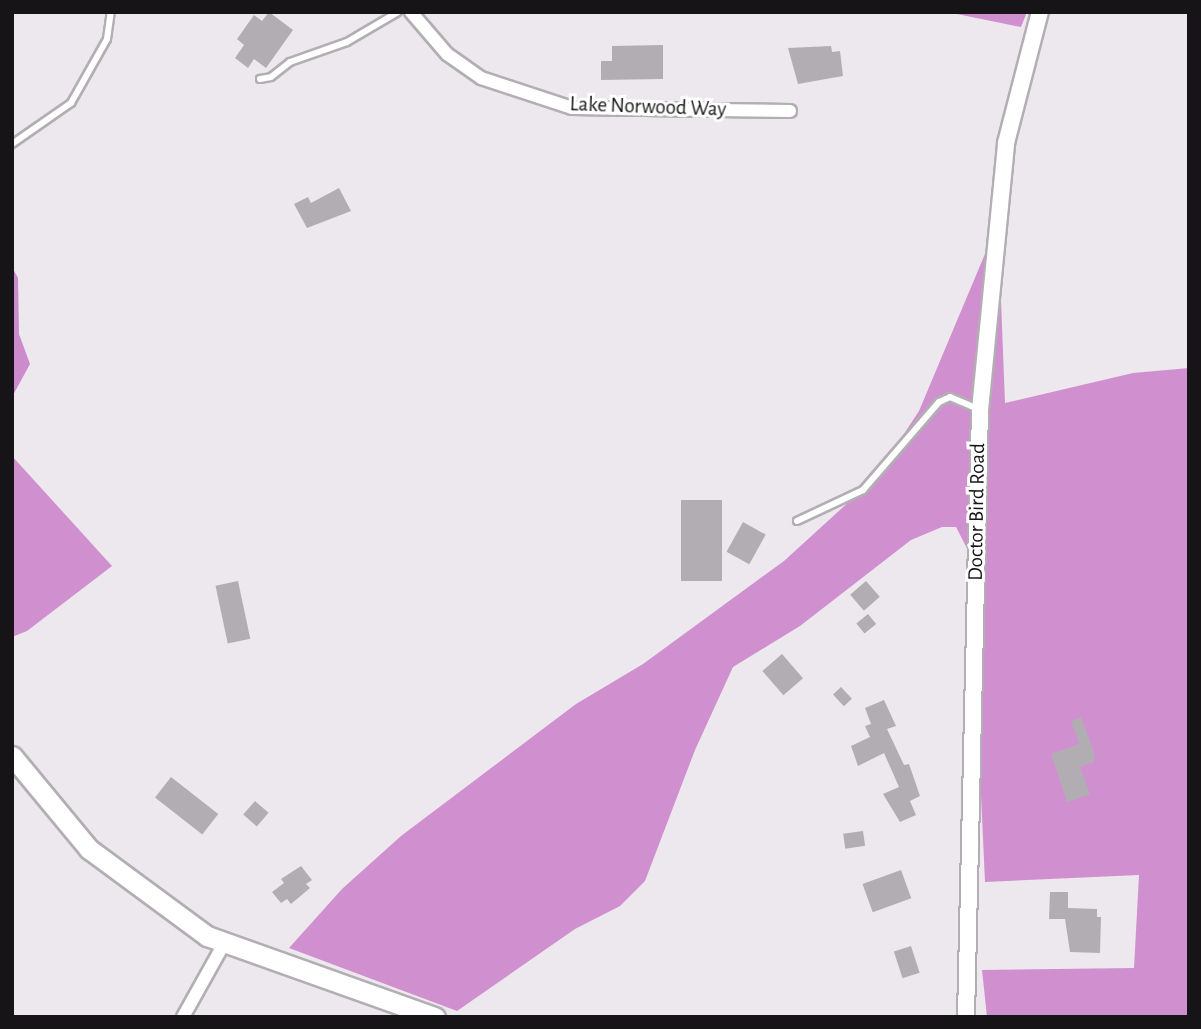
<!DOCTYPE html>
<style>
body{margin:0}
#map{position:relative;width:1201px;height:1029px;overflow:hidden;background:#ede8ed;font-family:"Alegreya Sans",sans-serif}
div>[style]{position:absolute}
.forest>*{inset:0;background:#d090d0}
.water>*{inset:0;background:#cb8bcc}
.building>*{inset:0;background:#b2adb2;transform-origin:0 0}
.roads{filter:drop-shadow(2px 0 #b3aeb3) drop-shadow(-2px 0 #b3aeb3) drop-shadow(0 2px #b3aeb3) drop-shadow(0 -2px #b3aeb3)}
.service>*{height:6px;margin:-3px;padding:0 3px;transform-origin:3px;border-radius:3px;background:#fff}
.minor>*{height:12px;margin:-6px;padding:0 6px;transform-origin:6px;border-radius:6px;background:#fff}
.secondary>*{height:16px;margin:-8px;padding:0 8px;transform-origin:8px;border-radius:8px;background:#fff}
.primary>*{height:19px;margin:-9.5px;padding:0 9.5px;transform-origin:9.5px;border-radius:9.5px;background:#fff}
span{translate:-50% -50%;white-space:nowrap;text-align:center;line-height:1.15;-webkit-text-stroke:6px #fff;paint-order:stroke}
.street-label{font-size:21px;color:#161416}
.frame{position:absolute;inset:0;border:14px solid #161416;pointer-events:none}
</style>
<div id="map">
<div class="forest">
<div style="clip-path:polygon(947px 12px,1027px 12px,1021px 27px)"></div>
<div style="clip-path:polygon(998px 223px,1005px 403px,1133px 373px,1189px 368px,1189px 1017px,987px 1017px,982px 970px,1134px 968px,1139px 875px,985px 882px,973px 621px,976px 566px,956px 527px,942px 527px,911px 540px,800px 626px,733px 667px,695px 750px,645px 881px,620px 906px,575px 929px,457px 1011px,289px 948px,342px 889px,401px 836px,576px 704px,643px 664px,784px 561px,875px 478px,919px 411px)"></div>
<div style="clip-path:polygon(12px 456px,112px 566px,27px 631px,12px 637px)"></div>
</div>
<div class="water">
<div style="clip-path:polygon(12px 267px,18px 278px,19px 334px,30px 364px,12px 397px)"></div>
</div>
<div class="building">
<div style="clip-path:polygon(269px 12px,293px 30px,266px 68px,254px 59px,248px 68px,235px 58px,244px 45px,237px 39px,254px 15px,262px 21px)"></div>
<div style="clip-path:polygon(663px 45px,663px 79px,601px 80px,601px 61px,612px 61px,612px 46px)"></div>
<div style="clip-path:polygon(831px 46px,832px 52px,840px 51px,843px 76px,798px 84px,788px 48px)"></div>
<div style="clip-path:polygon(339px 188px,351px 211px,307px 228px,294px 204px,308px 197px,311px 203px)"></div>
<div style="left:681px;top:500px;width:41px;height:81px"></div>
<div style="left:743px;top:522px;width:26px;height:34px;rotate:29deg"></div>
<div style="left:238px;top:581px;width:59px;height:23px;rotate:78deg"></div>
<div style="left:866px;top:581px;width:21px;height:21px;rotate:49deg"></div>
<div style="left:868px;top:614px;width:13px;height:15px;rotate:51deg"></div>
<div style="left:782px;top:654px;width:32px;height:26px;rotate:49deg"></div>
<div style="left:841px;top:687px;width:16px;height:11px;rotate:47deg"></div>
<div style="clip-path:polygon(884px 700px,896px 726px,887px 729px,904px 765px,909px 764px,920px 796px,910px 801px,916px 815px,900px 822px,883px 794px,899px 787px,884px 753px,858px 766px,851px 746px,870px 737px,865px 726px,871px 724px,865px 708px)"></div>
<div style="clip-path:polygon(1081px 717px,1094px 752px,1094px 762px,1080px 767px,1090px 794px,1067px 802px,1051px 754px,1079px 744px,1071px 721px)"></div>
<div style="left:171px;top:777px;width:60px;height:26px;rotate:38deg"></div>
<div style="left:255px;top:801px;width:18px;height:18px;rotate:41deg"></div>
<div style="left:863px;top:831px;width:15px;height:20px;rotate:82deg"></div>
<div style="clip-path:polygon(301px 866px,312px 880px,306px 884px,310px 888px,291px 904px,287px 899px,281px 903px,272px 892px,284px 883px,281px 879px)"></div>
<div style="left:901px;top:870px;width:30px;height:41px;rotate:70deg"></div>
<div style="clip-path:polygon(1050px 892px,1068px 892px,1068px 908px,1097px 909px,1097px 917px,1101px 917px,1100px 953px,1070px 952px,1065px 919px,1049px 919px)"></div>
<div style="left:911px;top:946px;width:28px;height:18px;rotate:72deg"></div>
</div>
<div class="roads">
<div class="service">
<div style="left:260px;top:79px;width:11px;rotate:-10deg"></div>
<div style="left:271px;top:77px;width:24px;rotate:-38deg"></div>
<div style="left:290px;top:62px;width:60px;rotate:-19.3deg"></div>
<div style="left:347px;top:42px;width:59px;rotate:-30.5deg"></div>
<div style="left:12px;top:144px;width:72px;rotate:-34.8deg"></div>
<div style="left:71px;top:103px;width:73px;rotate:-60.6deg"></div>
<div style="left:107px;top:39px;width:27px;rotate:-82deg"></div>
<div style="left:797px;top:521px;width:73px;rotate:-25.2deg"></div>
<div style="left:863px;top:490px;width:116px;rotate:-49.2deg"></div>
<div style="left:939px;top:402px;width:12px;rotate:-24deg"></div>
<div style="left:950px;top:397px;width:30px;rotate:23deg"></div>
</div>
<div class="minor">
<div style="left:411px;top:12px;width:55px;rotate:49.4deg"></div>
<div style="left:447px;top:54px;width:42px;rotate:35.2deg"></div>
<div style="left:481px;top:78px;width:96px;rotate:18.2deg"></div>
<div style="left:572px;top:108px;width:218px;rotate:0.8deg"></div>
<div style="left:183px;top:1017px;width:86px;rotate:-60.8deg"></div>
</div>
<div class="secondary">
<div style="left:966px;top:1017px;width:607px;rotate:-88.68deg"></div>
<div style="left:980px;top:410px;width:268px;rotate:-84.4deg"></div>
<div style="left:1006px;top:143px;width:135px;rotate:-75.5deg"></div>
</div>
<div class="primary">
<div style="left:12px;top:756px;width:121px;rotate:50.4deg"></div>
<div style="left:89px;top:849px;width:147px;rotate:36.4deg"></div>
<div style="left:207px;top:936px;width:242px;rotate:19.6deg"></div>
</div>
</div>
<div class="street-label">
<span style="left:648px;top:107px;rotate:2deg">Lake Norwood Way</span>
<span style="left:977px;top:512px;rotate:-89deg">Doctor Bird Road</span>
</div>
<div class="frame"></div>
</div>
